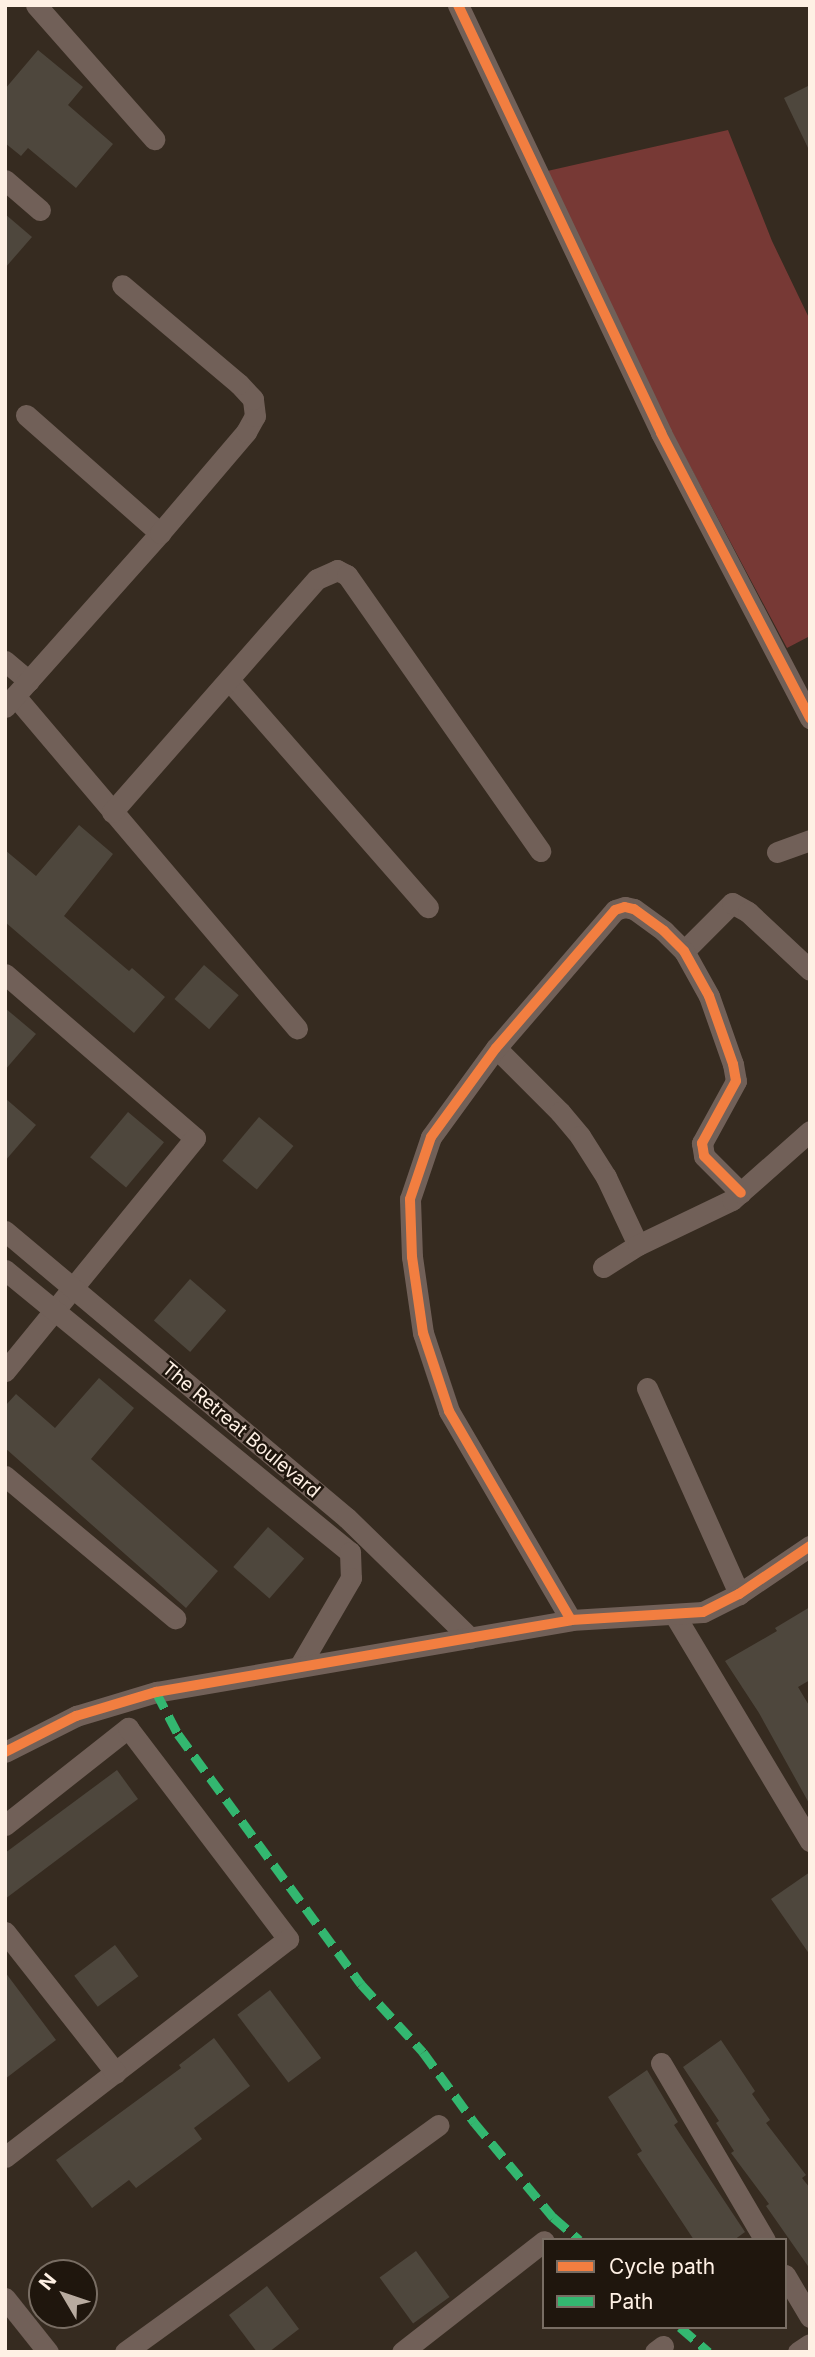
<!DOCTYPE html>
<style>
body{margin:0}
#map{position:relative;width:815px;height:2357px;overflow:hidden;background:#362b20;font-family:Inter,sans-serif}
div>[style]{position:absolute}
.green>*{inset:0;background:#773935}
.building>*{inset:0;background:#4e473d;transform-origin:0 0}
.minor>*{height:21px;margin:-10.5px;padding:0 10.5px;transform-origin:10.5px;border-radius:10.5px;background:#716058}
.quiet>*{height:9px;margin-top:-4.5px;transform-origin:0;background:repeating-linear-gradient(90deg,#33b770 0 18px,transparent 0 27px)}
.cycleway>*{height:10px;margin:-5px;padding:0 5px;transform-origin:5px;border-radius:5px;background:#f27e40}
span{translate:-50% -50%;white-space:nowrap;text-align:center;line-height:1.15;-webkit-text-stroke:5px #1f160d;paint-order:stroke}
.street-label{font-size:19px;color:#fef0e4}
.frame{position:absolute;inset:0;border:7px solid #fef0e4;pointer-events:none}
.legend{position:absolute;left:542px;top:2238px;width:245px;height:91px;box-sizing:border-box;background:#1f160d;border:2px solid #786d63;margin:0;padding:9px 12px;list-style:none;font-size:21px;color:#fef0e4}
.legend li{display:flex;align-items:center;gap:14px;height:35px}
.legend b{width:35px;border:2px solid #786d63}
.north{position:absolute;left:28px;top:2259px;width:70px;height:70px;box-sizing:border-box;background:#1f160d;border:2px solid #786d63;border-radius:50%;rotate:309deg;font-size:19px;font-weight:700;line-height:28px;text-align:center;color:#fef0e4}
.north::after{content:'';display:block;margin:auto;width:24px;height:32px;background:#b8ab9f;clip-path:polygon(50% 0,100% 100%,50% 72%,0 100%)}
</style>
<div id="map">
<div class="green">
<div style="clip-path:polygon(728px 130px,772px 241px,810px 320px,810px 636px,787px 648px,660px 410px,543px 172px)"></div>
</div>
<div class="building">
<div style="clip-path:polygon(38px 50px,83px 87px,68px 105px,113px 144px,76px 188px,28px 148px,21px 156px,5px 143px,5px 89px)"></div>
<div style="clip-path:polygon(810px 85px,810px 152px,784px 98px)"></div>
<div style="clip-path:polygon(5px 214px,32px 237px,5px 268px)"></div>
<div style="clip-path:polygon(79px 825px,113px 854px,64px 916px,129px 971px,132px 968px,165px 997px,134px 1033px,5px 922px,5px 850px,36px 876px)"></div>
<div style="left:204px;top:965px;width:46px;height:45px;rotate:41deg"></div>
<div style="clip-path:polygon(5px 1008px,36px 1034px,5px 1070px)"></div>
<div style="clip-path:polygon(5px 1098px,36px 1125px,5px 1161px)"></div>
<div style="left:128px;top:1112px;width:47px;height:59px;rotate:40deg"></div>
<div style="left:259px;top:1117px;width:45px;height:57px;rotate:40deg"></div>
<div style="left:190px;top:1279px;width:48px;height:55px;rotate:41deg"></div>
<div style="clip-path:polygon(99px 1378px,134px 1408px,91px 1459px,218px 1571px,186px 1608px,5px 1448px,5px 1406px,16px 1394px,55px 1428px)"></div>
<div style="left:268px;top:1527px;width:48px;height:53px;rotate:41deg"></div>
<div style="clip-path:polygon(810px 1607px,810px 1680px,798px 1687px,810px 1707px,810px 1805px,759px 1713px,725px 1661px,777px 1631px,775px 1628px)"></div>
<div style="clip-path:polygon(117px 1770px,138px 1799px,5px 1899px,5px 1853px)"></div>
<div style="clip-path:polygon(810px 1872px,810px 1955px,771px 1899px)"></div>
<div style="left:115px;top:1945px;width:39px;height:51px;rotate:53deg"></div>
<div style="clip-path:polygon(5px 1972px,56px 2040px,5px 2079px)"></div>
<div style="left:270px;top:1990px;width:85px;height:41px;rotate:53deg"></div>
<div style="clip-path:polygon(214px 2038px,250px 2086px,194px 2128px,202px 2139px,136px 2188px,129px 2180px,92px 2208px,56px 2160px,181px 2068px,179px 2065px)"></div>
<div style="clip-path:polygon(721px 2040px,755px 2091px,752px 2094px,770px 2120px,766px 2123px,806px 2175px,802px 2178px,810px 2188px,810px 2269px,766px 2206px,769px 2204px,731px 2153px,734px 2151px,716px 2123px,719px 2121px,683px 2067px)"></div>
<div style="clip-path:polygon(647px 2070px,678px 2122px,674px 2125px,745px 2232px,734px 2240px,694px 2240px,637px 2154px,642px 2151px,608px 2097px)"></div>
<div style="left:416px;top:2251px;width:57px;height:45px;rotate:54deg"></div>
<div style="clip-path:polygon(267px 2286px,299px 2329px,269px 2352px,257px 2352px,229px 2315px)"></div>
</div>
<div class="minor">
<div style="left:36px;top:5px;width:179px;rotate:48.6deg"></div>
<div style="left:458px;top:5px;width:474px;rotate:64.6deg"></div>
<div style="left:661px;top:433px;width:322px;rotate:62.4deg"></div>
<div style="left:5px;top:180px;width:46px;rotate:40.6deg"></div>
<div style="left:26px;top:415px;width:179px;rotate:41.4deg"></div>
<div style="left:5px;top:661px;width:31px;rotate:40deg"></div>
<div style="left:229px;top:680px;width:302px;rotate:48.8deg"></div>
<div style="left:15px;top:696px;width:436px;rotate:49.7deg"></div>
<div style="left:5px;top:707px;width:233px;rotate:-48.3deg"></div>
<div style="left:160px;top:533px;width:133px;rotate:-49.6deg"></div>
<div style="left:246px;top:432px;width:18px;rotate:-61deg"></div>
<div style="left:255px;top:416px;width:17px;rotate:-97deg"></div>
<div style="left:253px;top:399px;width:21px;rotate:-133deg"></div>
<div style="left:239px;top:384px;width:153px;rotate:-139.8deg"></div>
<div style="left:112px;top:812px;width:310px;rotate:-48.7deg"></div>
<div style="left:317px;top:579px;width:22px;rotate:-24deg"></div>
<div style="left:337px;top:570px;width:11px;rotate:27deg"></div>
<div style="left:347px;top:575px;width:337px;rotate:55deg"></div>
<div style="left:777px;top:852px;width:35px;rotate:-20deg"></div>
<div style="left:684px;top:951px;width:68px;rotate:-45deg"></div>
<div style="left:732px;top:903px;width:18px;rotate:29deg"></div>
<div style="left:748px;top:912px;width:85px;rotate:43.1deg"></div>
<div style="left:5px;top:974px;width:251px;rotate:40.8deg"></div>
<div style="left:195px;top:1138px;width:301px;rotate:129.2deg"></div>
<div style="left:496px;top:1048px;width:91px;rotate:45deg"></div>
<div style="left:560px;top:1112px;width:31px;rotate:50deg"></div>
<div style="left:580px;top:1136px;width:49px;rotate:57.6deg"></div>
<div style="left:606px;top:1177px;width:75px;rotate:64.8deg"></div>
<div style="left:5px;top:1231px;width:446px;rotate:40deg"></div>
<div style="left:347px;top:1518px;width:172px;rotate:44.3deg"></div>
<div style="left:603px;top:1267px;width:41px;rotate:-32.2deg"></div>
<div style="left:638px;top:1245px;width:104px;rotate:-25.6deg"></div>
<div style="left:732px;top:1200px;width:104px;rotate:-41.5deg"></div>
<div style="left:5px;top:1270px;width:446px;rotate:39.3deg"></div>
<div style="left:350px;top:1552px;width:26px;rotate:88deg"></div>
<div style="left:351px;top:1578px;width:103px;rotate:120.3deg"></div>
<div style="left:647px;top:1388px;width:226px;rotate:65.9deg"></div>
<div style="left:5px;top:1476px;width:222px;rotate:39.9deg"></div>
<div style="left:674px;top:1614px;width:265px;rotate:59.1deg"></div>
<div style="left:571px;top:1620px;width:242px;rotate:-120.3deg"></div>
<div style="left:449px;top:1411px;width:82px;rotate:-108.4deg"></div>
<div style="left:423px;top:1333px;width:77px;rotate:-98.2deg"></div>
<div style="left:412px;top:1257px;width:58px;rotate:-92deg"></div>
<div style="left:410px;top:1199px;width:65px;rotate:-71.3deg"></div>
<div style="left:431px;top:1137px;width:110px;rotate:-53.9deg"></div>
<div style="left:496px;top:1048px;width:182px;rotate:-49.2deg"></div>
<div style="left:615px;top:910px;width:10px;rotate:-17deg"></div>
<div style="left:625px;top:907px;width:9px;rotate:13deg"></div>
<div style="left:634px;top:909px;width:37px;rotate:36deg"></div>
<div style="left:664px;top:931px;width:28px;rotate:45deg"></div>
<div style="left:684px;top:951px;width:51px;rotate:60.9deg"></div>
<div style="left:709px;top:996px;width:72px;rotate:70.6deg"></div>
<div style="left:733px;top:1064px;width:17px;rotate:80deg"></div>
<div style="left:736px;top:1081px;width:71px;rotate:118.7deg"></div>
<div style="left:702px;top:1143px;width:13px;rotate:81deg"></div>
<div style="left:704px;top:1156px;width:52px;rotate:45deg"></div>
<div style="left:5px;top:1752px;width:80px;rotate:-26.9deg"></div>
<div style="left:76px;top:1716px;width:84px;rotate:-16.7deg"></div>
<div style="left:156px;top:1692px;width:421px;rotate:-9.8deg"></div>
<div style="left:571px;top:1620px;width:132px;rotate:-3.5deg"></div>
<div style="left:703px;top:1612px;width:40px;rotate:-26.6deg"></div>
<div style="left:739px;top:1594px;width:86px;rotate:-34.1deg"></div>
<div style="left:5px;top:1825px;width:157px;rotate:-38.3deg"></div>
<div style="left:128px;top:1728px;width:265px;rotate:52.8deg"></div>
<div style="left:288px;top:1939px;width:357px;rotate:142.4deg"></div>
<div style="left:5px;top:1932px;width:179px;rotate:51.8deg"></div>
<div style="left:661px;top:2063px;width:205px;rotate:59.6deg"></div>
<div style="left:785px;top:2275px;width:49px;rotate:59.2deg"></div>
<div style="left:5px;top:2298px;width:69px;rotate:51.5deg"></div>
<div style="left:125px;top:2352px;width:387px;rotate:-35.9deg"></div>
<div style="left:402px;top:2352px;width:180px;rotate:-38deg"></div>
<div style="left:655px;top:2352px;width:10px;rotate:-37deg"></div>
<div style="left:798px;top:2352px;width:14px;rotate:-34deg"></div>
</div>
<div class="quiet">
<div style="left:156px;top:1692px;width:47px;rotate:62.4deg"></div>
<div style="left:178px;top:1734px;width:310px;rotate:53.8deg"></div>
<div style="left:361px;top:1984px;width:92px;rotate:47.6deg"></div>
<div style="left:423px;top:2052px;width:87px;rotate:53.9deg"></div>
<div style="left:474px;top:2122px;width:124px;rotate:50.3deg"></div>
<div style="left:553px;top:2217px;width:35px;rotate:41deg"></div>
<div style="left:680px;top:2327px;width:38px;rotate:41deg"></div>
</div>
<div class="cycleway">
<div style="left:458px;top:5px;width:474px;rotate:64.6deg"></div>
<div style="left:661px;top:433px;width:322px;rotate:62.4deg"></div>
<div style="left:571px;top:1620px;width:242px;rotate:-120.3deg"></div>
<div style="left:449px;top:1411px;width:82px;rotate:-108.4deg"></div>
<div style="left:423px;top:1333px;width:77px;rotate:-98.2deg"></div>
<div style="left:412px;top:1257px;width:58px;rotate:-92deg"></div>
<div style="left:410px;top:1199px;width:65px;rotate:-71.3deg"></div>
<div style="left:431px;top:1137px;width:110px;rotate:-53.9deg"></div>
<div style="left:496px;top:1048px;width:182px;rotate:-49.2deg"></div>
<div style="left:615px;top:910px;width:10px;rotate:-17deg"></div>
<div style="left:625px;top:907px;width:9px;rotate:13deg"></div>
<div style="left:634px;top:909px;width:37px;rotate:36deg"></div>
<div style="left:664px;top:931px;width:28px;rotate:45deg"></div>
<div style="left:684px;top:951px;width:51px;rotate:60.9deg"></div>
<div style="left:709px;top:996px;width:72px;rotate:70.6deg"></div>
<div style="left:733px;top:1064px;width:17px;rotate:80deg"></div>
<div style="left:736px;top:1081px;width:71px;rotate:118.7deg"></div>
<div style="left:702px;top:1143px;width:13px;rotate:81deg"></div>
<div style="left:704px;top:1156px;width:52px;rotate:45deg"></div>
<div style="left:5px;top:1752px;width:80px;rotate:-26.9deg"></div>
<div style="left:76px;top:1716px;width:84px;rotate:-16.7deg"></div>
<div style="left:156px;top:1692px;width:421px;rotate:-9.8deg"></div>
<div style="left:571px;top:1620px;width:132px;rotate:-3.5deg"></div>
<div style="left:703px;top:1612px;width:40px;rotate:-26.6deg"></div>
<div style="left:739px;top:1594px;width:86px;rotate:-34.1deg"></div>
</div>
<div class="street-label">
<span style="left:241px;top:1430px;rotate:40deg">The Retreat Boulevard</span>
</div>
<div class="frame"></div>
<ul class="legend">
<li><b style="height:9px;background:#f27e40"></b>Cycle path</li>
<li><b style="height:9px;background:#33b770"></b>Path</li>
</ul>
<div class="north">N</div>
</div>
